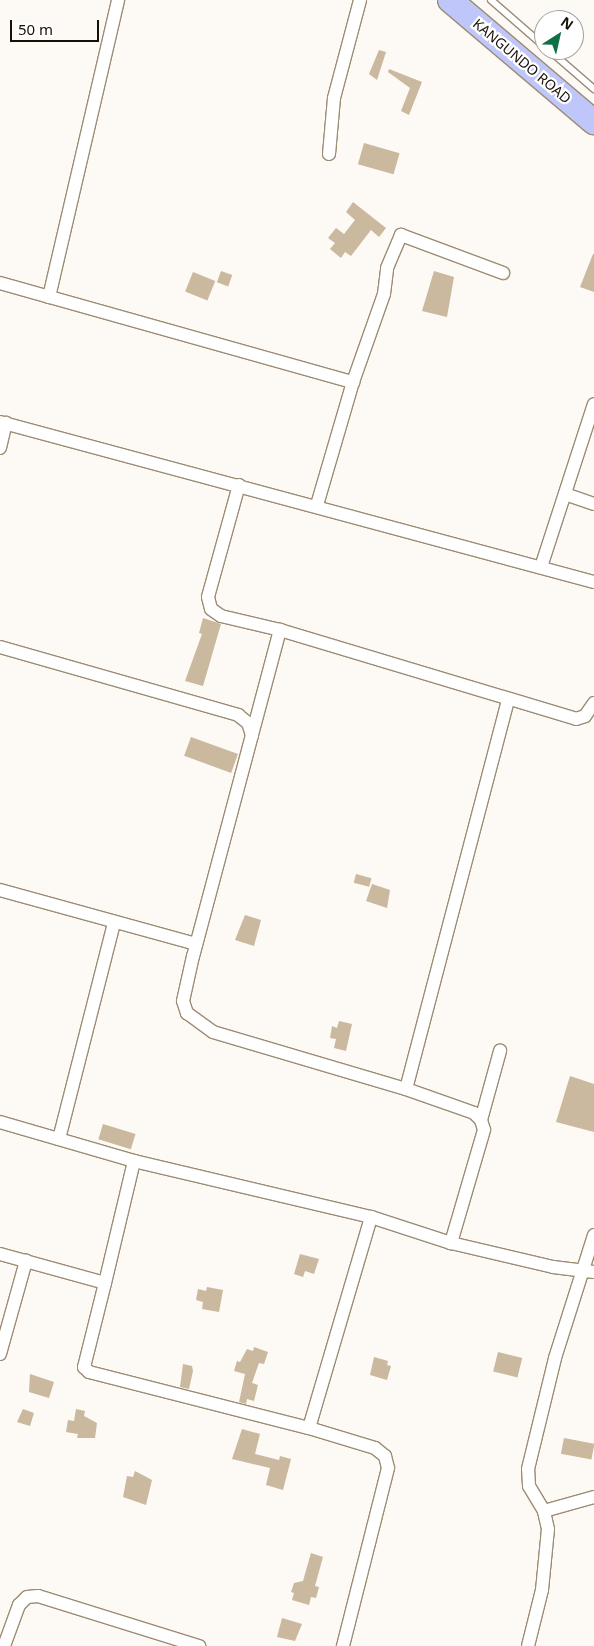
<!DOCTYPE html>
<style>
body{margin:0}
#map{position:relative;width:594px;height:1646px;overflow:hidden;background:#fdf9f4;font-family:"Noto Sans",sans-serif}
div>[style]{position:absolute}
.building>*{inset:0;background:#cab89f;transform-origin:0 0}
.roads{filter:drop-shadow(1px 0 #9d8c74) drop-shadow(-1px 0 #9d8c74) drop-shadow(0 1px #9d8c74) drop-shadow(0 -1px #9d8c74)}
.lane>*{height:6px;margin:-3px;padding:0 3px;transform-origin:3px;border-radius:3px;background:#fff}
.street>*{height:12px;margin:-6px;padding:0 6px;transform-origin:6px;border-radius:6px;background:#fff}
.highway>*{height:24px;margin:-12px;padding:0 12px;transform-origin:12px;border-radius:12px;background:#bfc6fa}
span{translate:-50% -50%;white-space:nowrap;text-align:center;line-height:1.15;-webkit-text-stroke:4.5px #fff;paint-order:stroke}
.street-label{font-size:14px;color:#171007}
.north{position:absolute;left:534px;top:10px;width:50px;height:50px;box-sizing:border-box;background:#fff;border:1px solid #a29f9c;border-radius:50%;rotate:35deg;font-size:14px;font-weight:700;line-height:20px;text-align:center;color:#171007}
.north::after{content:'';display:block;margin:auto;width:18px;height:22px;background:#0f7046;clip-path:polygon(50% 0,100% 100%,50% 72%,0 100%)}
.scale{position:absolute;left:10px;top:20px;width:89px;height:22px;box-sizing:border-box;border:2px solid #171007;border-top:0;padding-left:6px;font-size:15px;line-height:18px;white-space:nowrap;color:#171007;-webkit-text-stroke:4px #fff;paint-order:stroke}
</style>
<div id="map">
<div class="building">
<div style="clip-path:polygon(379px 50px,386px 52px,377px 80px,369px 74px)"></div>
<div style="clip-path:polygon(389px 69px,422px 82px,409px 115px,401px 111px,410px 88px,388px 72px)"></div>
<div style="left:364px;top:143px;width:37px;height:22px;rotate:16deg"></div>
<div style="clip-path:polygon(353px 202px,386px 228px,379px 237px,371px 230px,351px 256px,345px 252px,341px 258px,330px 249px,335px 243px,328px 238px,336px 228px,344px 234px,355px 220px,346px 212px)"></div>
<div style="clip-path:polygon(593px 254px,594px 254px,594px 292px,580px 287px)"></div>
<div style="left:221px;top:271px;width:12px;height:12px;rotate:20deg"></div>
<div style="clip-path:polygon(434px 271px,454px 277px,447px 317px,422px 311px)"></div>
<div style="left:193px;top:272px;width:24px;height:21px;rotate:22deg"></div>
<div style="clip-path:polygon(203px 618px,221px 624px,203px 686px,185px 681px,202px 634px,199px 633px)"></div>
<div style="left:191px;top:737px;width:50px;height:20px;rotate:20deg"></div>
<div style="left:356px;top:874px;width:16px;height:9px;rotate:15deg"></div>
<div style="clip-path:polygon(372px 884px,390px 890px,387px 908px,366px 901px)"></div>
<div style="clip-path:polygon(245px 915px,261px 920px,254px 946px,235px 940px)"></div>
<div style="clip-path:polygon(339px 1021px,352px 1024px,346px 1051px,334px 1048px,336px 1039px,330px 1038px,332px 1026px,337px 1028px)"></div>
<div style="clip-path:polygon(570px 1076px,594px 1084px,594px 1132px,556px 1122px)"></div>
<div style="left:103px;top:1124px;width:34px;height:16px;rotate:17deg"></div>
<div style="clip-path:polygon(300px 1254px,319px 1259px,314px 1274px,305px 1271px,303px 1277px,294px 1274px)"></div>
<div style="clip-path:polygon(207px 1287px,223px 1290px,219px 1312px,202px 1309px,203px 1302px,196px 1300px,198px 1289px,206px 1291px)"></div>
<div style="clip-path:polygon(254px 1347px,268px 1352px,264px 1364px,259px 1363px,252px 1383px,258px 1385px,254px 1401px,247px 1399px,246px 1404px,239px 1402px,245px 1374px,234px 1371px,237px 1361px,240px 1362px,247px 1349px,253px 1351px)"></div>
<div style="left:498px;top:1352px;width:25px;height:20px;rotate:14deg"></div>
<div style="clip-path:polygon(374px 1357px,388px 1361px,387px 1365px,391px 1366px,387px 1380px,370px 1375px)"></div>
<div style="clip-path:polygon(183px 1364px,192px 1366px,193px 1371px,189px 1389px,180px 1387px)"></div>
<div style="clip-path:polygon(30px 1374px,54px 1382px,49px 1398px,29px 1392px)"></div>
<div style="clip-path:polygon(23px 1409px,34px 1413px,30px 1426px,17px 1422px)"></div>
<div style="clip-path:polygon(76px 1409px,85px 1411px,84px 1416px,97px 1423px,95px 1438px,77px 1438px,78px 1434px,66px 1432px,68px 1420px,74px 1421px)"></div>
<div style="clip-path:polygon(242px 1429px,260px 1434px,255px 1454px,279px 1460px,280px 1456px,291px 1459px,283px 1490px,266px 1485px,270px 1468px,232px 1459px)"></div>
<div style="left:564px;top:1438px;width:31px;height:16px;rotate:11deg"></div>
<div style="clip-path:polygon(135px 1471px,152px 1480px,146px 1505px,123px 1497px,127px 1476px,133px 1477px)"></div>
<div style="clip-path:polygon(311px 1553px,323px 1557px,315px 1586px,319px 1587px,316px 1598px,311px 1597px,309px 1605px,292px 1600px,294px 1593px,291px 1592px,294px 1583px,303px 1581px)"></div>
<div style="clip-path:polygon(282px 1618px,302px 1624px,295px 1641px,277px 1637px)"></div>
</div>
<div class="roads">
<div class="lane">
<div style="left:491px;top:0;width:70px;rotate:41deg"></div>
<div style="left:549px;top:50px;width:60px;rotate:40.9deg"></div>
</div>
<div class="street">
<div style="left:329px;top:154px;width:56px;rotate:-84.9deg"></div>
<div style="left:334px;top:98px;width:101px;rotate:-75.1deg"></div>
<div style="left:0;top:283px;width:367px;rotate:15.7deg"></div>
<div style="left:49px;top:297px;width:305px;rotate:-76.9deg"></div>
<div style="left:0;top:422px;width:615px;rotate:15.08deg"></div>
<div style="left:0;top:448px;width:26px;rotate:-77deg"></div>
<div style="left:239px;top:485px;width:116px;rotate:105.5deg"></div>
<div style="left:208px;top:597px;width:12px;rotate:76deg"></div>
<div style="left:211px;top:609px;width:12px;rotate:35deg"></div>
<div style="left:221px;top:616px;width:61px;rotate:13.3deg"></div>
<div style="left:280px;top:630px;width:309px;rotate:16.7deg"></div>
<div style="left:576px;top:719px;width:9px;rotate:-18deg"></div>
<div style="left:585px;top:716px;width:16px;rotate:-55deg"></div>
<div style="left:565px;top:494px;width:31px;rotate:19deg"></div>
<div style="left:317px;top:505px;width:128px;rotate:-73.7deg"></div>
<div style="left:353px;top:382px;width:93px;rotate:-70.6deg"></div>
<div style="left:384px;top:294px;width:26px;rotate:-83deg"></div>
<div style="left:387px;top:268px;width:36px;rotate:-67deg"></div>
<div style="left:401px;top:235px;width:109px;rotate:20.4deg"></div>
<div style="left:541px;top:567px;width:171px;rotate:-72deg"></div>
<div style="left:0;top:647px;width:248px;rotate:15.9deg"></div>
<div style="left:238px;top:715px;width:13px;rotate:39deg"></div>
<div style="left:248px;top:723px;width:13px;rotate:72deg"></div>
<div style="left:252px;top:735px;width:229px;rotate:104.9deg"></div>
<div style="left:193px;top:956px;width:46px;rotate:102.5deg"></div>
<div style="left:183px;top:1001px;width:13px;rotate:72deg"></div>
<div style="left:187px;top:1013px;width:32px;rotate:36deg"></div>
<div style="left:213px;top:1032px;width:201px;rotate:16.5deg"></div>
<div style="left:406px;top:1089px;width:72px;rotate:19.4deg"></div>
<div style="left:474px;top:1113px;width:10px;rotate:45deg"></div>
<div style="left:481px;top:1120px;width:10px;rotate:73deg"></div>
<div style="left:484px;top:1130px;width:118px;rotate:106.3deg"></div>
<div style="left:252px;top:735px;width:109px;rotate:-75.1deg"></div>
<div style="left:0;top:890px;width:203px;rotate:15.4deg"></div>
<div style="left:406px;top:1089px;width:403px;rotate:-75.3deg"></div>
<div style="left:481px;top:1120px;width:72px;rotate:-74.6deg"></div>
<div style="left:0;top:1122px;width:140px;rotate:16.2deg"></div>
<div style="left:134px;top:1161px;width:244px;rotate:13.3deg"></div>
<div style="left:371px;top:1217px;width:84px;rotate:18deg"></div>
<div style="left:451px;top:1243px;width:105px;rotate:13.2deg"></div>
<div style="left:553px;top:1267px;width:41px;rotate:7deg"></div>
<div style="left:59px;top:1139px;width:223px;rotate:-75.7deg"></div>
<div style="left:0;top:1254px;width:109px;rotate:15.4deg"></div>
<div style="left:105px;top:1283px;width:125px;rotate:-76.6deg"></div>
<div style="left:105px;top:1283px;width:87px;rotate:104deg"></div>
<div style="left:84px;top:1367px;width:7px;rotate:45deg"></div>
<div style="left:89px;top:1372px;width:227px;rotate:14.3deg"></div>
<div style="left:309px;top:1428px;width:69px;rotate:16.9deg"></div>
<div style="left:375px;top:1448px;width:13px;rotate:39deg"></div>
<div style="left:385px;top:1456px;width:12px;rotate:76deg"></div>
<div style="left:388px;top:1468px;width:184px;rotate:104.2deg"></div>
<div style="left:0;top:1354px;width:97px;rotate:-74.4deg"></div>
<div style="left:309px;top:1428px;width:220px;rotate:-73.6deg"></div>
<div style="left:544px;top:1511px;width:52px;rotate:-15.6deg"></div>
<div style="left:4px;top:1646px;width:44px;rotate:-69.9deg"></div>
<div style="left:19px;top:1605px;width:11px;rotate:-45deg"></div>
<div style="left:27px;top:1597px;width:11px;rotate:-5deg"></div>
<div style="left:38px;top:1596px;width:169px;rotate:17.3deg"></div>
<div style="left:528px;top:1646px;width:58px;rotate:-76deg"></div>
<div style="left:542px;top:1590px;width:61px;rotate:-84.4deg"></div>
<div style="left:548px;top:1529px;width:18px;rotate:-103deg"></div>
<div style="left:544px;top:1511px;width:29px;rotate:-121deg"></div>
<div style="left:529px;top:1486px;width:17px;rotate:-93deg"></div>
<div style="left:528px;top:1469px;width:114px;rotate:-76.3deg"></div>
<div style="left:555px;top:1358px;width:129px;rotate:-72.4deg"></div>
</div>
<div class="highway">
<div style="left:450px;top:0;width:189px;rotate:40.3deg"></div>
</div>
</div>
<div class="street-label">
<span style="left:522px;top:61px;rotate:40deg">KANGUNDO ROAD</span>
</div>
<div class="north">N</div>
<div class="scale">50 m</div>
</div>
